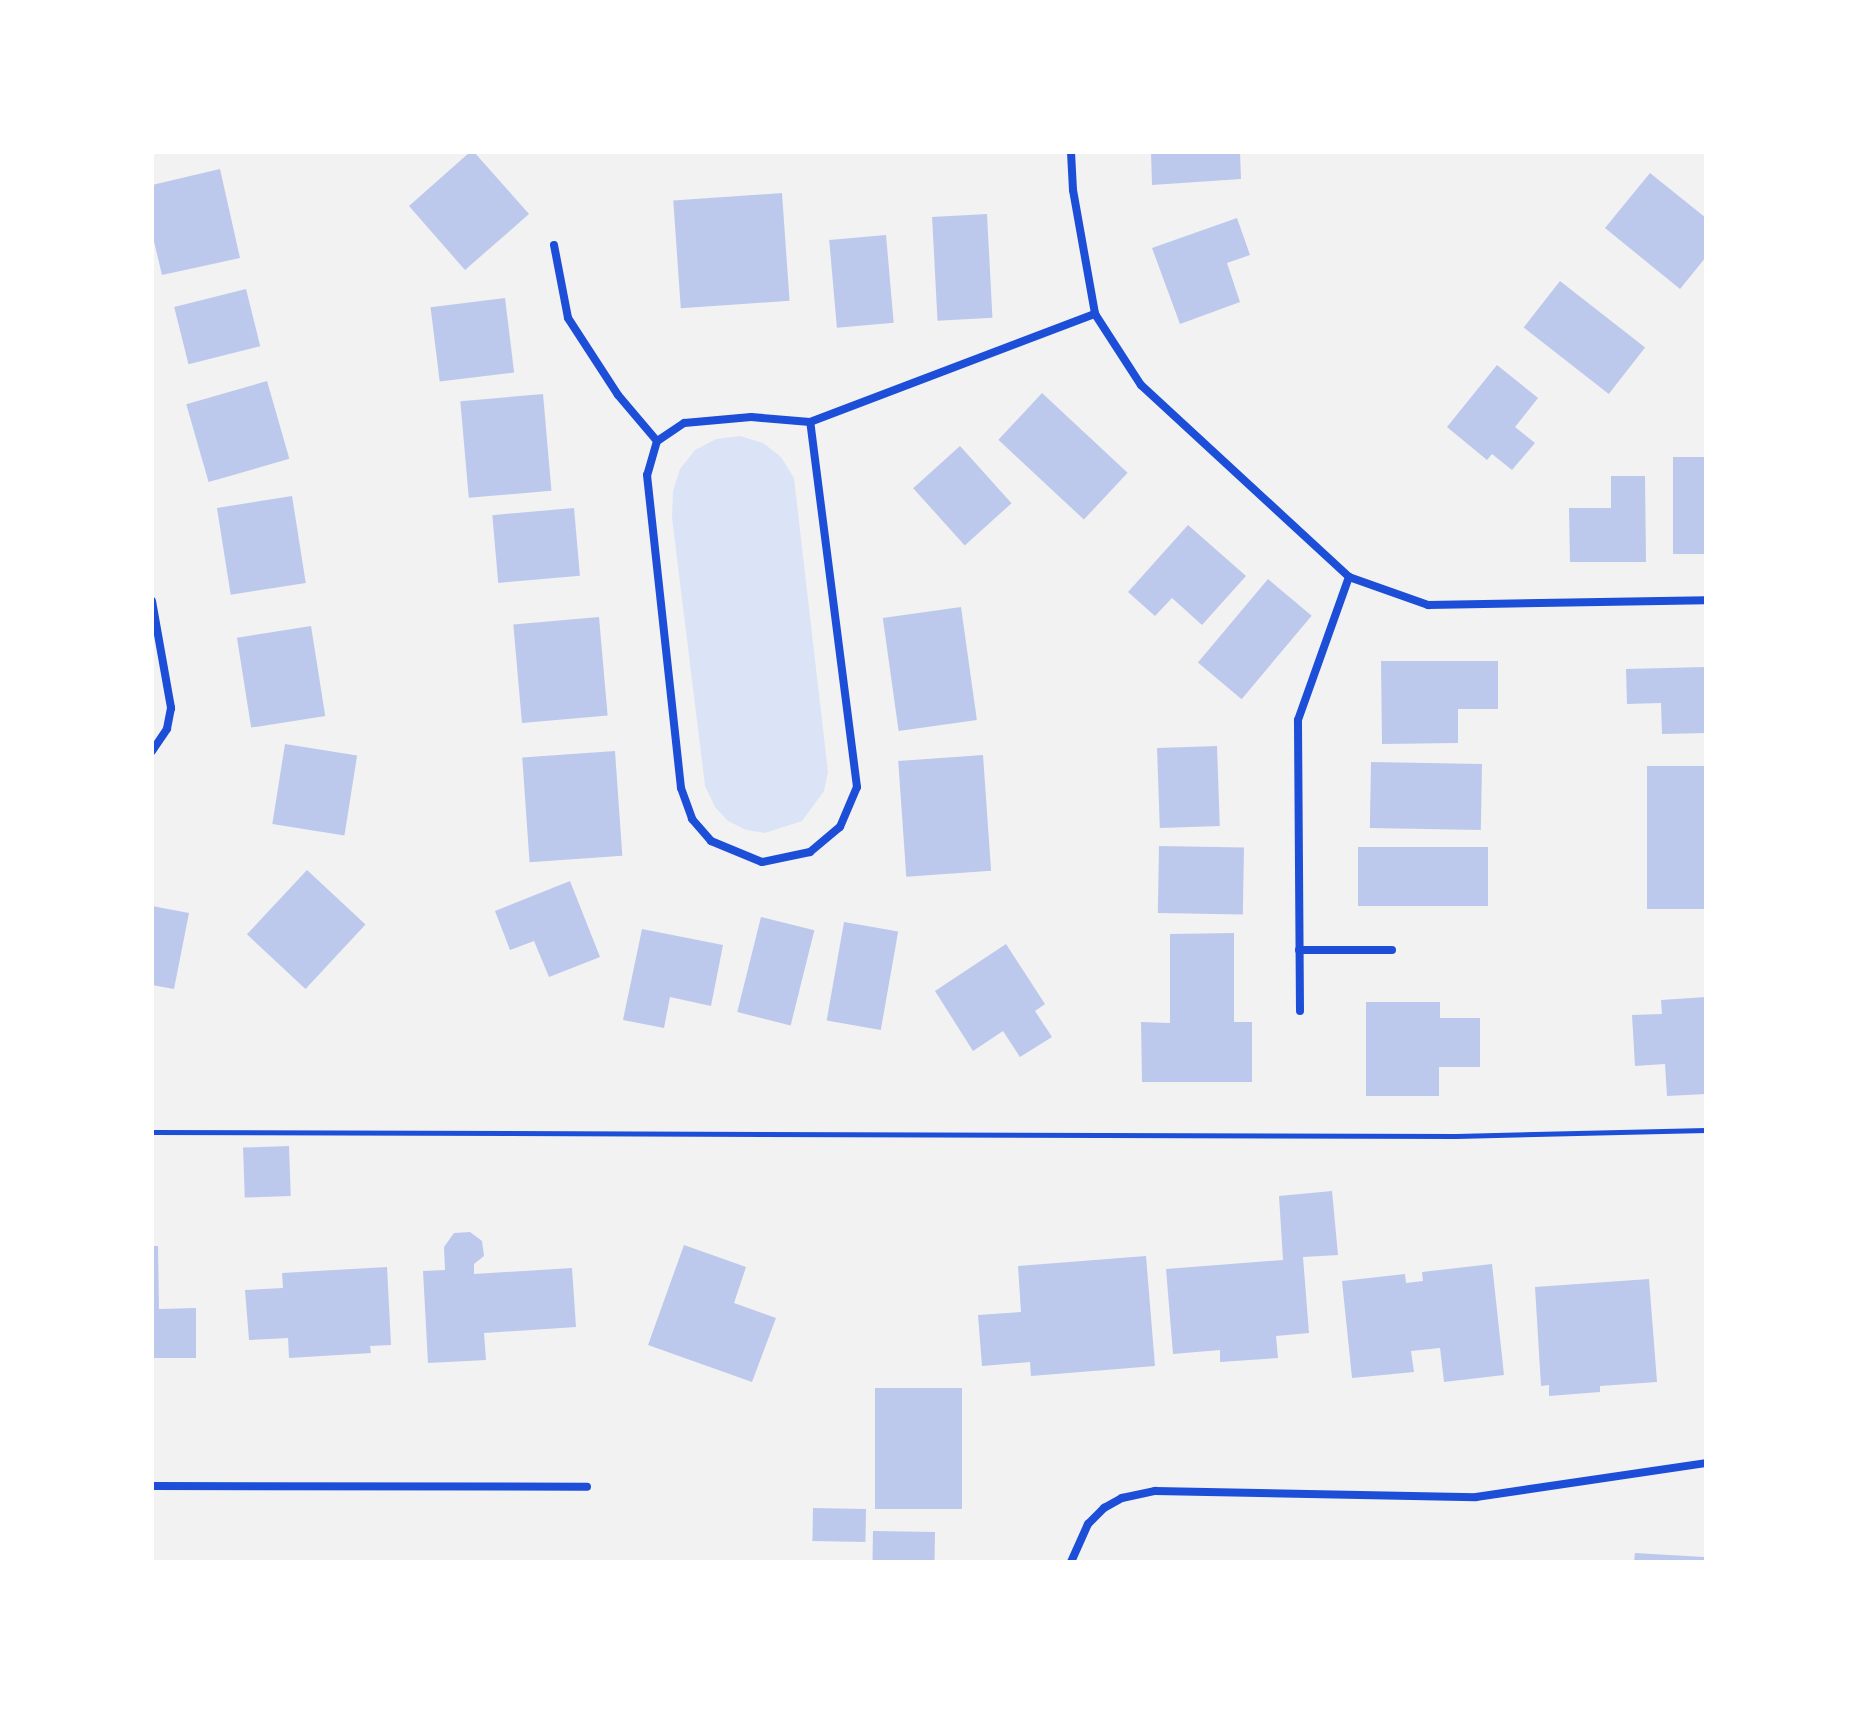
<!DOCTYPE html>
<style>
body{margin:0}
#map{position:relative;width:1858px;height:1714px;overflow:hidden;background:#f2f2f2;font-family:"Space Grotesk",sans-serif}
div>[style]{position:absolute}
.green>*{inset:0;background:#dbe4f7}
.building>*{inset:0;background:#bdc9ec;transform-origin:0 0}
.path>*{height:5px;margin:-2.5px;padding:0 2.5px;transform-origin:2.5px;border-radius:2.5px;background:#1d4ed8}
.minor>*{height:8px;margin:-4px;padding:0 4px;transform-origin:4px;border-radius:4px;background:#1d4ed8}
span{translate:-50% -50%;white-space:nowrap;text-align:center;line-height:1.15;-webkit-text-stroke:6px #fff;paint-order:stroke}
.frame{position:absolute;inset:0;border:154px solid #fff;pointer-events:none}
</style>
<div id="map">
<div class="green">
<div style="clip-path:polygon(740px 436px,763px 443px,781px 457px,794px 478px,828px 772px,824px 791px,802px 821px,765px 833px,746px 830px,728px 821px,715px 807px,705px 786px,672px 518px,673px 491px,680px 469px,695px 450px,716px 439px)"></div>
</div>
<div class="building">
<div style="clip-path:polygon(470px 152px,474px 152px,529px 214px,465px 270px,409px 206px)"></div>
<div style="clip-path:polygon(1151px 152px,1240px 152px,1241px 179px,1152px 185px)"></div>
<div style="clip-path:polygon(220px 169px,240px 258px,162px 275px,152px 233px,152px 185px)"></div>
<div style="clip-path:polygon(1650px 173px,1706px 218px,1706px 257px,1680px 289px,1605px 228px)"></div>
<div style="left:782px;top:193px;width:108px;height:109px;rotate:86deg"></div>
<div style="left:987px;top:214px;width:104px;height:55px;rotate:87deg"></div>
<div style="clip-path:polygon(1237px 218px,1250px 255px,1227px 263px,1240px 302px,1180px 324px,1152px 248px)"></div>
<div style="left:886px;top:235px;width:88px;height:57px;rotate:85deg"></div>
<div style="left:1560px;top:281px;width:108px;height:59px;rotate:38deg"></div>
<div style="left:246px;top:289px;width:59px;height:74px;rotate:76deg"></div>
<div style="left:505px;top:298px;width:75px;height:75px;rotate:83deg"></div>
<div style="clip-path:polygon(1497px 365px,1538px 398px,1515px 427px,1535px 443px,1512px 470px,1492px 454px,1487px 460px,1447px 427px)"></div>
<div style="left:267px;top:381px;width:81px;height:84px;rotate:74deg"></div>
<div style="left:1042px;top:393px;width:117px;height:64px;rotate:43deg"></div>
<div style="left:543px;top:394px;width:97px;height:83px;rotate:85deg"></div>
<div style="left:960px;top:446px;width:77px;height:63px;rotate:48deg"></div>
<div style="left:1673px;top:457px;width:33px;height:97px"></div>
<div style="clip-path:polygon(1611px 476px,1645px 476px,1646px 562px,1570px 562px,1569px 508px,1611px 508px)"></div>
<div style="left:292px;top:496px;width:88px;height:76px;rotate:81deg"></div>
<div style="left:574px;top:508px;width:68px;height:82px;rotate:85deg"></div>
<div style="clip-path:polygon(1188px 525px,1246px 576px,1202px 625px,1172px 598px,1155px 616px,1128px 592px)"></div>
<div style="left:1268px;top:579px;width:57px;height:109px;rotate:40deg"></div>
<div style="left:961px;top:607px;width:114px;height:79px;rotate:82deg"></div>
<div style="left:599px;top:617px;width:99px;height:86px;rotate:85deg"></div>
<div style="left:311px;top:626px;width:91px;height:75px;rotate:81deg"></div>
<div style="clip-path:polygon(1381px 661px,1498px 661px,1498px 709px,1458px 709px,1458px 743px,1382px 744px)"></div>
<div style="clip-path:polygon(1706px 667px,1706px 733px,1662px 734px,1661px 703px,1627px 704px,1626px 669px)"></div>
<div style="left:285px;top:744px;width:73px;height:81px;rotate:9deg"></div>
<div style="left:1217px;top:746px;width:80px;height:60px;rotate:88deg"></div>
<div style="left:615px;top:751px;width:105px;height:93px;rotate:86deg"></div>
<div style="left:983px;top:755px;width:116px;height:85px;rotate:86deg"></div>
<div style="left:1371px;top:762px;width:111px;height:66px;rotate:1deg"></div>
<div style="left:1706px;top:766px;width:143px;height:59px;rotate:90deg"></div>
<div style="left:1159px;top:846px;width:85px;height:67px;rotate:1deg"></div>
<div style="left:1358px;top:847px;width:130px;height:59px"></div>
<div style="left:307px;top:870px;width:80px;height:88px;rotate:43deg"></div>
<div style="clip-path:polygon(570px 881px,600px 957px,549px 977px,534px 941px,510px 950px,495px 911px)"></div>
<div style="clip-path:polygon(152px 906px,189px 913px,174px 989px,152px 985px)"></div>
<div style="left:761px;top:917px;width:55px;height:98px;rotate:14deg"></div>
<div style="left:844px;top:922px;width:55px;height:100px;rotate:10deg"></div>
<div style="clip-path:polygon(642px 929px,723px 945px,711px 1006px,670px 997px,664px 1028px,623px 1020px)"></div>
<div style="clip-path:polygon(1234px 933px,1234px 1022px,1252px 1022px,1252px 1082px,1142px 1082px,1141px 1022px,1170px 1023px,1170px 934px)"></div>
<div style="clip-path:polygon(1006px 944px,1045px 1004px,1035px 1011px,1052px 1037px,1020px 1057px,1003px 1031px,973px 1051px,935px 991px)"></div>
<div style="clip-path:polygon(1706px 997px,1706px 1094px,1667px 1096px,1665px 1064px,1635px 1066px,1632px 1015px,1662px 1014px,1661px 1000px)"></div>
<div style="clip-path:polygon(1366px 1002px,1440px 1002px,1440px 1018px,1480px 1018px,1480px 1067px,1439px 1067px,1439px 1096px,1366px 1096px)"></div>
<div style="left:289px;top:1146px;width:50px;height:46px;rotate:88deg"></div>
<div style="clip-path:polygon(1332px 1191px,1338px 1255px,1303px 1257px,1309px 1333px,1276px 1336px,1278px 1358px,1220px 1362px,1220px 1350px,1173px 1354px,1166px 1269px,1283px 1260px,1279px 1196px)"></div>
<div style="clip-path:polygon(470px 1232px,482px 1241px,484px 1256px,474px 1264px,474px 1274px,572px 1268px,576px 1327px,484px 1333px,486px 1360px,428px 1363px,423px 1271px,445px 1270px,444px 1247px,454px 1233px)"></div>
<div style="clip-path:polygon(684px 1245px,746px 1267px,734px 1303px,776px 1318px,752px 1382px,648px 1345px)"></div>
<div style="clip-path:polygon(152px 1246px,158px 1246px,159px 1309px,196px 1308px,196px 1358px,152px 1358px)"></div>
<div style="clip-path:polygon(1146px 1256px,1155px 1366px,1031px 1376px,1030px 1362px,982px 1366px,978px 1315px,1021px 1312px,1018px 1266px)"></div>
<div style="clip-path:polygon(1492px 1264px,1504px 1375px,1444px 1382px,1440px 1348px,1411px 1351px,1414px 1372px,1352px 1378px,1342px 1281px,1405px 1274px,1406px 1283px,1423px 1281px,1422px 1272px)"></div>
<div style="clip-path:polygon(387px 1267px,391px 1345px,370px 1346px,371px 1353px,289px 1358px,288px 1338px,249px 1340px,245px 1290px,283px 1288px,282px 1273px)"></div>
<div style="clip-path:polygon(1649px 1279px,1657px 1382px,1600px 1386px,1600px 1392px,1549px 1396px,1549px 1385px,1541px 1386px,1535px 1287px)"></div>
<div style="left:875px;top:1388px;width:87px;height:121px"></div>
<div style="left:813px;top:1508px;width:53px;height:33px;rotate:1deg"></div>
<div style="left:873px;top:1531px;width:62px;height:31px;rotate:1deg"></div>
<div style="clip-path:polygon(1635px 1553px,1704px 1557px,1704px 1562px,1634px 1562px)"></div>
</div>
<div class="path">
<div style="left:152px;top:1132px;width:1304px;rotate:0.18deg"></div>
<div style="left:1456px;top:1136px;width:250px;rotate:-1.4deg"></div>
</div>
<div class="minor">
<div style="left:1071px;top:152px;width:38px;rotate:87deg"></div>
<div style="left:1073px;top:190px;width:126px;rotate:79.9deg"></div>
<div style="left:1095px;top:314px;width:85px;rotate:57.1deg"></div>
<div style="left:1141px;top:385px;width:283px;rotate:42.7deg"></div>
<div style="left:1349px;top:577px;width:84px;rotate:19.5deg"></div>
<div style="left:1428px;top:605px;width:278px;rotate:-1deg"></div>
<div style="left:554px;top:245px;width:74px;rotate:79.1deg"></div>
<div style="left:568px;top:318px;width:92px;rotate:57deg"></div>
<div style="left:618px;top:395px;width:60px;rotate:49.7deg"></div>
<div style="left:810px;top:422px;width:59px;rotate:-175.2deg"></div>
<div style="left:751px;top:417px;width:67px;rotate:174.9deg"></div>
<div style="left:684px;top:423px;width:32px;rotate:146deg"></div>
<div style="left:657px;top:441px;width:35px;rotate:106deg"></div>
<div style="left:647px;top:475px;width:315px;rotate:83.8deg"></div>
<div style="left:681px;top:788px;width:33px;rotate:70deg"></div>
<div style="left:692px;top:819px;width:29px;rotate:49deg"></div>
<div style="left:711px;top:841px;width:55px;rotate:22.4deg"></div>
<div style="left:762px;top:862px;width:49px;rotate:-11.8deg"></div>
<div style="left:810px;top:852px;width:39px;rotate:-40deg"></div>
<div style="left:840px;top:827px;width:43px;rotate:-67deg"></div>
<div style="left:857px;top:787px;width:368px;rotate:-97.3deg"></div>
<div style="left:810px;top:422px;width:305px;rotate:-20.8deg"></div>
<div style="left:152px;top:601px;width:109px;rotate:79.9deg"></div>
<div style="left:171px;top:708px;width:21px;rotate:101deg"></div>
<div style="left:167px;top:729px;width:27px;rotate:124deg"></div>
<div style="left:1299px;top:950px;width:93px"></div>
<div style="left:1300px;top:1011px;width:291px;rotate:-90.4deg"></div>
<div style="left:1298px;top:720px;width:152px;rotate:-70.4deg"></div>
<div style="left:152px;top:1486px;width:435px;rotate:0.1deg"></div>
<div style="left:1071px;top:1562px;width:42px;rotate:-65.9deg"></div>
<div style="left:1088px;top:1524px;width:23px;rotate:-45deg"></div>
<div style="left:1104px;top:1508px;width:21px;rotate:-29deg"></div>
<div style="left:1122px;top:1498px;width:34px;rotate:-12deg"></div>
<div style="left:1155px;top:1491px;width:321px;rotate:1.1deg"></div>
<div style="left:1476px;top:1497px;width:232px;rotate:-8.4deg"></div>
</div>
<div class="frame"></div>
</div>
